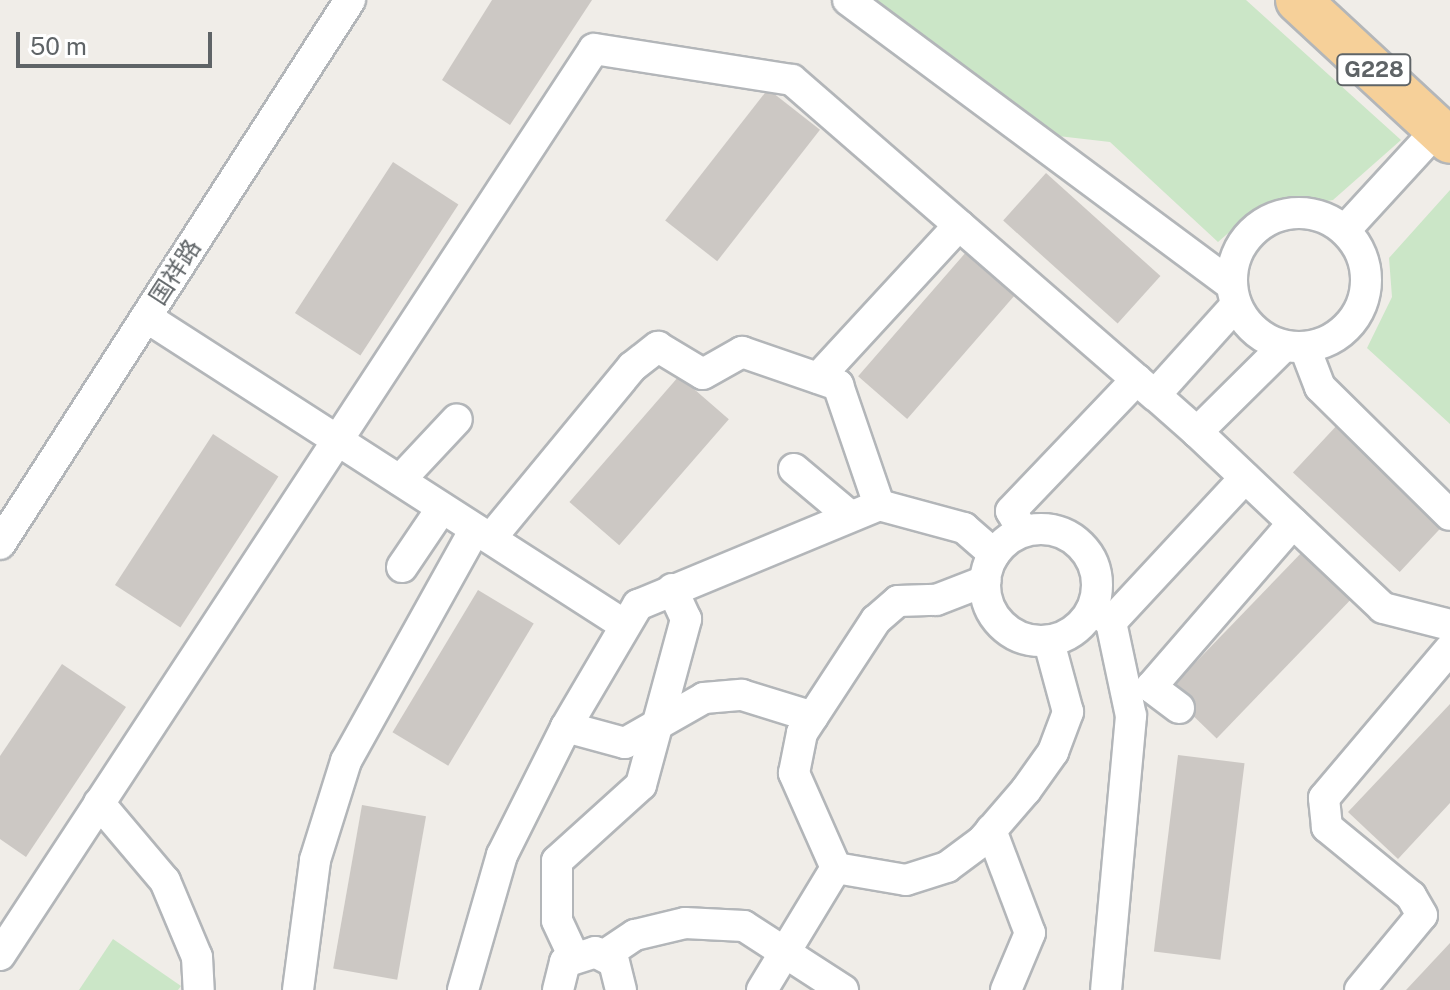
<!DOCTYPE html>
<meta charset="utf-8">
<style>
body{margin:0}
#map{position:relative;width:1450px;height:990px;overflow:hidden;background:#f0ede8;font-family:"Public Sans","Noto Sans SC",sans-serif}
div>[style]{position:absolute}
.green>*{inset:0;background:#cbe6c7}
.building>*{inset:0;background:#ccc8c4;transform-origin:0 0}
.roads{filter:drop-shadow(2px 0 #b3b6b9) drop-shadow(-2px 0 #b3b6b9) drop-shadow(0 2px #b3b6b9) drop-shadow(0 -2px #b3b6b9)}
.minor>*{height:30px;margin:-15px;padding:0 15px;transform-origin:15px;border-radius:15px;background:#fff}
.minor>.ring{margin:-15px;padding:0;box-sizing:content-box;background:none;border:30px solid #fff;border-radius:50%}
.highway>*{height:44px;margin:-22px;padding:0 22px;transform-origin:22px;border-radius:22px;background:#f6d099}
span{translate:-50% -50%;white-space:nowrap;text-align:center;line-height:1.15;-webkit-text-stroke:6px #fff;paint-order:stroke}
.shield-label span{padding:2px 6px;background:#fff;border:2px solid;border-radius:6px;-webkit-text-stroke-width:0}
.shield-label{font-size:22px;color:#5f6467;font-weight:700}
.street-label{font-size:24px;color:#5f6467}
.scale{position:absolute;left:16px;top:32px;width:196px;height:36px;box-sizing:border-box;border:4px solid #5f6467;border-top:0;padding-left:10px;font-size:24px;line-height:28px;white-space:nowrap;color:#5f6467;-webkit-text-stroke:6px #fff;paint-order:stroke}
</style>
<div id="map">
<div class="green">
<div style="clip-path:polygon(875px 0,1246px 0,1401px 140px,1333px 200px,1249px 215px,1218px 242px,1110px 142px,1058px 136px)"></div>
<div style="clip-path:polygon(1450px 190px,1450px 424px,1367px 348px,1392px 297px,1389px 258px)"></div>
<div style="clip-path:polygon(113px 939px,181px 986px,178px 990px,79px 990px)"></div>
</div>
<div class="building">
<div style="clip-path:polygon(492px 0,592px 0,510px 125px,442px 80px)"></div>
<div style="left:768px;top:89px;width:66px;height:167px;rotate:38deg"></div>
<div style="left:393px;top:162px;width:78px;height:180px;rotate:33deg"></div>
<div style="left:1046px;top:173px;width:154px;height:64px;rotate:42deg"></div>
<div style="left:967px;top:251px;width:65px;height:166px;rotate:41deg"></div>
<div style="left:679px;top:376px;width:66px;height:167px;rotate:41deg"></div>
<div style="left:1340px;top:422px;width:146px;height:69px;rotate:43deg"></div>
<div style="left:213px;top:434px;width:78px;height:180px;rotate:33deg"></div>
<div style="left:1306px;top:548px;width:68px;height:199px;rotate:44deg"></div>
<div style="left:478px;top:590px;width:65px;height:166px;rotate:31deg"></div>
<div style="clip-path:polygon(62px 664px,126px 707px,26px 857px,0 839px,0 756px)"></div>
<div style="clip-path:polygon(1450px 704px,1450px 803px,1398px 859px,1348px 812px)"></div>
<div style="left:1178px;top:755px;width:67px;height:198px;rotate:7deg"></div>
<div style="left:362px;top:805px;width:65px;height:166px;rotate:10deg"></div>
<div style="clip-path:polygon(1450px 943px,1450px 990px,1406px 990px)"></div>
</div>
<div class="roads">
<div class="minor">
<div style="left:848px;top:0;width:477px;rotate:36.6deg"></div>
<div class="ring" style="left:1232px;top:213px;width:104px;height:104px"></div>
<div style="left:1345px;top:230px;width:137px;rotate:-47.4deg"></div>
<div style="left:146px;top:317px;width:567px;rotate:32.77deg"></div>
<div style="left:1283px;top:347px;width:121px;rotate:135.3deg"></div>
<div style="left:1197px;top:432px;width:256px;rotate:43.4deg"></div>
<div style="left:1383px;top:608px;width:69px;rotate:14.2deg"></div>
<div style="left:1305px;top:348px;width:42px;rotate:69deg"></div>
<div style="left:1320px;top:387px;width:182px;rotate:44.6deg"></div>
<div style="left:818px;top:378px;width:208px;rotate:-47.3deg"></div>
<div style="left:1155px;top:395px;width:56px;rotate:41.4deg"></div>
<div style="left:794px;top:469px;width:73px;rotate:40deg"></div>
<div style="left:400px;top:480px;width:83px;rotate:-46.9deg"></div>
<div class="ring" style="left:985px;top:529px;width:82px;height:82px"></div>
<div style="left:1023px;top:531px;width:23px;rotate:-121deg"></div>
<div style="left:1011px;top:511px;width:182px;rotate:-46.3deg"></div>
<div style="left:491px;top:538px;width:222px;rotate:-50.5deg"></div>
<div style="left:632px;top:367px;width:33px;rotate:-38deg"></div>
<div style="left:658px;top:347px;width:52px;rotate:31deg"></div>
<div style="left:703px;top:374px;width:45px;rotate:-29.4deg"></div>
<div style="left:742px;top:352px;width:102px;rotate:19deg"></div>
<div style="left:838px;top:385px;width:127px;rotate:71.1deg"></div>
<div style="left:879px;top:505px;width:88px;rotate:15.1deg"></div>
<div style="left:964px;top:528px;width:40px;rotate:41deg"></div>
<div style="left:0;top:544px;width:647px;rotate:-57.24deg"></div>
<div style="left:402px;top:567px;width:71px;rotate:-55.9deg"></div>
<div style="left:1092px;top:609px;width:23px;rotate:34deg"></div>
<div style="left:1111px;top:622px;width:96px;rotate:78deg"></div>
<div style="left:1131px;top:716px;width:275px;rotate:95.2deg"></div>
<div style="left:1111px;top:622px;width:197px;rotate:-47.1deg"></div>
<div style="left:1179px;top:708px;width:35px;rotate:-143deg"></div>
<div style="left:1151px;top:687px;width:217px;rotate:-49.1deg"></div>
<div style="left:566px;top:727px;width:61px;rotate:15.2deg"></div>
<div style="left:625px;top:743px;width:91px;rotate:-29.7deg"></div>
<div style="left:704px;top:698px;width:38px;rotate:-5deg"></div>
<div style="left:742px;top:695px;width:74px;rotate:17.2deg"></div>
<div style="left:99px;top:803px;width:102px;rotate:49.8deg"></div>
<div style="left:165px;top:881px;width:82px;rotate:67.2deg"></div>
<div style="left:197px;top:957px;width:33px;rotate:87deg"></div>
<div style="left:991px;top:830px;width:110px;rotate:69.3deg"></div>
<div style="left:1030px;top:933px;width:62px;rotate:112.8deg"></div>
<div style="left:836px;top:868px;width:104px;rotate:-113.9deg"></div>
<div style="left:794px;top:773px;width:41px;rotate:-78.7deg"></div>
<div style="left:802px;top:733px;width:135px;rotate:-56.8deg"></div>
<div style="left:876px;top:620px;width:29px;rotate:-41deg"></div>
<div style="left:898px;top:601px;width:38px;rotate:-2deg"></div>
<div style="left:936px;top:600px;width:53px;rotate:-21.2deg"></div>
<div style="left:0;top:955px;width:1083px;rotate:-56.75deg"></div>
<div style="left:594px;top:49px;width:200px;rotate:8.9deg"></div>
<div style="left:792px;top:80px;width:481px;rotate:41deg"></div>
<div style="left:1155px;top:395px;width:121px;rotate:-48deg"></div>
<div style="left:573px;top:955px;width:38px;rotate:-115deg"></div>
<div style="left:557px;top:920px;width:59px;rotate:-90deg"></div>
<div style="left:557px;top:861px;width:113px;rotate:-42.1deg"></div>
<div style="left:641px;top:785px;width:172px;rotate:-74.8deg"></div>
<div style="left:686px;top:619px;width:33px;rotate:-115deg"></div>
<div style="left:605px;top:955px;width:36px;rotate:-34deg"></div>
<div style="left:635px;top:935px;width:51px;rotate:-13.5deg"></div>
<div style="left:685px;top:923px;width:59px;rotate:2.9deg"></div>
<div style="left:744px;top:926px;width:118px;rotate:32.9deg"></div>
<div style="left:298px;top:990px;width:131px;rotate:-82.5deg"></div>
<div style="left:315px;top:860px;width:104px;rotate:-72.6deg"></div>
<div style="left:346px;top:761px;width:265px;rotate:-60.9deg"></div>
<div style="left:463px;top:990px;width:141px;rotate:-73.9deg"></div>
<div style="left:502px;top:855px;width:143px;rotate:-63.4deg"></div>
<div style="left:566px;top:727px;width:142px;rotate:-59.5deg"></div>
<div style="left:638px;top:605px;width:261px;rotate:-22.5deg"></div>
<div style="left:558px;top:990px;width:29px;rotate:-76deg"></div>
<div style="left:565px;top:962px;width:32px;rotate:-18deg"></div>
<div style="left:595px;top:952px;width:21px;rotate:28deg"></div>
<div style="left:614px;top:962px;width:29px;rotate:76deg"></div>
<div style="left:762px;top:990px;width:143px;rotate:-58.8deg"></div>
<div style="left:836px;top:868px;width:71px;rotate:9.7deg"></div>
<div style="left:906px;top:880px;width:43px;rotate:-17.6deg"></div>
<div style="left:947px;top:867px;width:44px;rotate:-36.6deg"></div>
<div style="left:982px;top:841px;width:67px;rotate:-49.2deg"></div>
<div style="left:1026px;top:790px;width:47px;rotate:-54.6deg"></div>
<div style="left:1053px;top:752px;width:43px;rotate:-69.4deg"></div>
<div style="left:1068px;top:712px;width:73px;rotate:-105.2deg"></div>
<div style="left:1360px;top:990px;width:97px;rotate:-50.4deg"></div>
<div style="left:1422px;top:915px;width:22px;rotate:-120deg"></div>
<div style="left:1411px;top:896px;width:109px;rotate:-140.6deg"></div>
<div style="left:1327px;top:827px;width:29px;rotate:-96deg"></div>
<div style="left:1324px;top:798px;width:195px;rotate:-49.8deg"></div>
</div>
<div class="highway">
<div style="left:1298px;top:0;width:207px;rotate:42.8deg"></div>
</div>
</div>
<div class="shield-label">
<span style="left:1374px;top:70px">G228</span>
</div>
<div class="street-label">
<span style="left:175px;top:272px;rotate:-57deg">国祥路</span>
</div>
<div class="scale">50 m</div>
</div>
